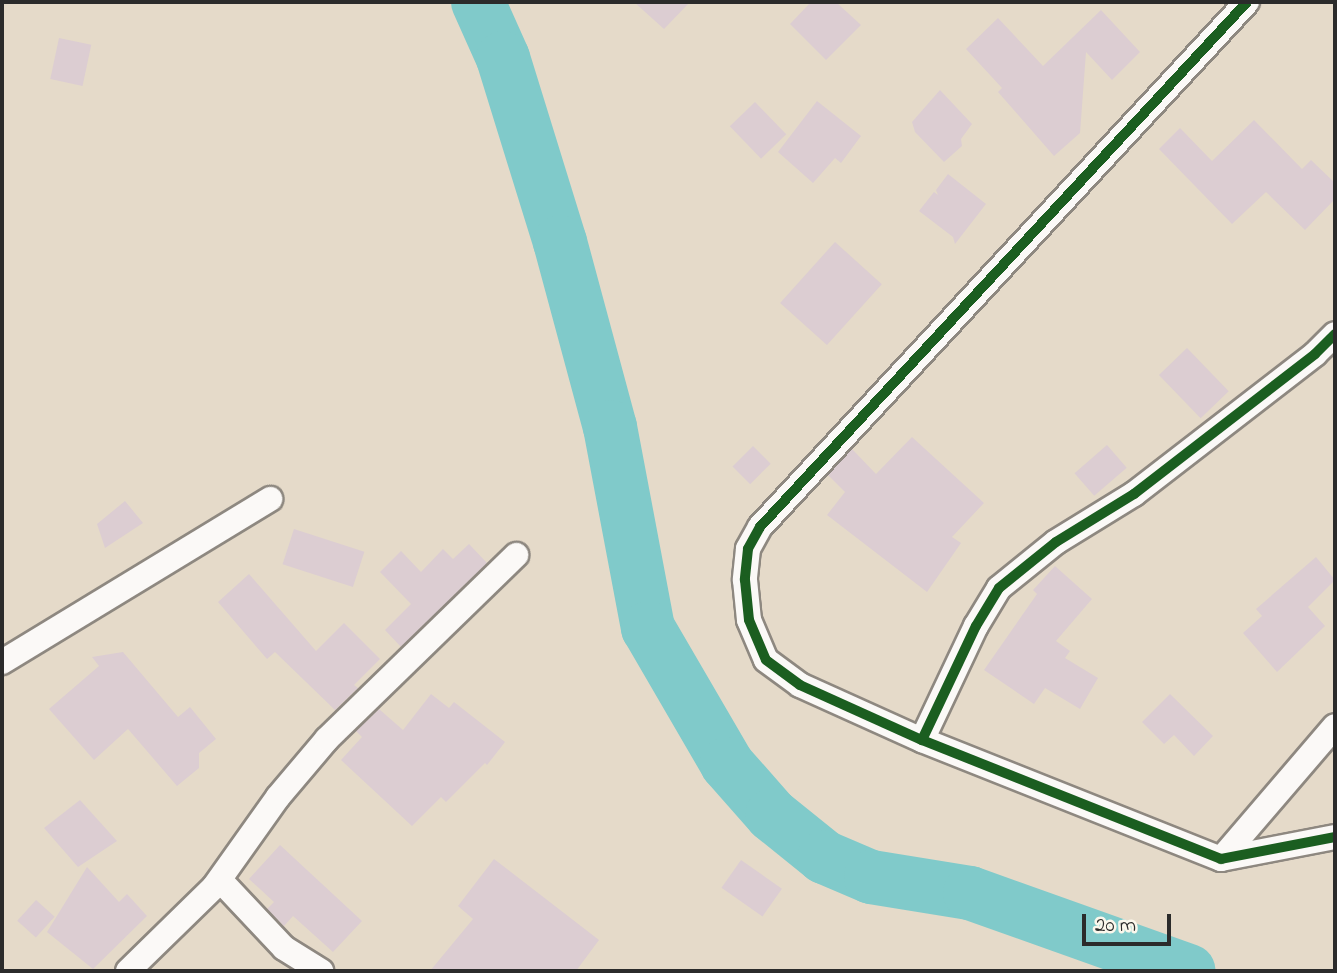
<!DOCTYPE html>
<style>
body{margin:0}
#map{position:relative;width:1337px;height:973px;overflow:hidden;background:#e5dac9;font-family:"Indie Flower",sans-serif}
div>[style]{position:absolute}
.river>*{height:54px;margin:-27px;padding:0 27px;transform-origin:27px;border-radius:27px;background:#80caca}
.building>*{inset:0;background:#dccdd2;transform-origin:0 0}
.roads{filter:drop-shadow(2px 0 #8e8880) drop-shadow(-2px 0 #8e8880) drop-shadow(0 2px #8e8880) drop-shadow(0 -2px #8e8880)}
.minor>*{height:24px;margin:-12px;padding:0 12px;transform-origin:12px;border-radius:12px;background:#fbf9f7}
.cycleway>*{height:10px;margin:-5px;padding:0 5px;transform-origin:5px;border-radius:5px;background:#1b5e20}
span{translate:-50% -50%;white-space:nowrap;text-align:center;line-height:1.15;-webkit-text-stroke:6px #fbf7ec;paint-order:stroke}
.frame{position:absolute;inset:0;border:4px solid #2b2b2b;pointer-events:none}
.scale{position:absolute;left:1082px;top:914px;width:89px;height:32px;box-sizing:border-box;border:4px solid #2b2b2b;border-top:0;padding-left:9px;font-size:21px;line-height:24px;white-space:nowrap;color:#2b2b2b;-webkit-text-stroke:5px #fbf7ec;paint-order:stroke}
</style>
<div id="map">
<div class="river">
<div style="left:478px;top:2px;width:61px;rotate:65.9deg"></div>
<div style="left:503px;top:58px;width:193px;rotate:72.8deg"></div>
<div style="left:560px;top:242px;width:192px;rotate:74.9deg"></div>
<div style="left:610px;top:427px;width:205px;rotate:79.3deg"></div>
<div style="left:648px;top:628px;width:157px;rotate:59.8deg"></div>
<div style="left:727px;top:764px;width:68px;rotate:48.6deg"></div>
<div style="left:772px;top:815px;width:67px;rotate:38.9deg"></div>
<div style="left:824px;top:857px;width:51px;rotate:23.1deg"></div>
<div style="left:871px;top:877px;width:100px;rotate:9.2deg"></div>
<div style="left:970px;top:893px;width:232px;rotate:19.6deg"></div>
</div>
<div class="building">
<div style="clip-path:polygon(634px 2px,690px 2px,664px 29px)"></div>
<div style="clip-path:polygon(811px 2px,836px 2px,861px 25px,826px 60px,790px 24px)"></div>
<div style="clip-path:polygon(1101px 10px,1140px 52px,1112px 80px,1086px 52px,1080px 133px,1054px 156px,998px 92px,1002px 88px,966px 49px,998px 18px,1043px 66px)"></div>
<div style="left:59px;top:38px;width:33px;height:42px;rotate:12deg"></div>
<div style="clip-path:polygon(940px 90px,972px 124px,961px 139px,962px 146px,944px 162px,915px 132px,912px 122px)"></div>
<div style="clip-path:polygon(817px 101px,861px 136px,841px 163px,835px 158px,813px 183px,778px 152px)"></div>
<div style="left:755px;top:102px;width:45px;height:35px;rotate:46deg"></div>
<div style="clip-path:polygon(1254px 120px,1302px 169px,1311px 160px,1335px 183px,1335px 199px,1305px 230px,1266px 192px,1232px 224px,1159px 149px,1180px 128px,1212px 161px)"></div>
<div style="clip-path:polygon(948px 174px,986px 204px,955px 244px,953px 237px,919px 211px,934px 192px,938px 195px,936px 190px)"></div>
<div style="left:835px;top:242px;width:63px;height:82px;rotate:42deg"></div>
<div style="left:1187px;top:348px;width:60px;height:39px;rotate:46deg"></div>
<div style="clip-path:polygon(912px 437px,984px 503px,952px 537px,961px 543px,927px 592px,827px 515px,845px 492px,828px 475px,852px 449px,876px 474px)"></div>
<div style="left:1107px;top:445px;width:30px;height:43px;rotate:49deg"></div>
<div style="left:753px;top:446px;width:25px;height:29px;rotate:45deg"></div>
<div style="clip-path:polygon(125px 501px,143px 523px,105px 548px,97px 524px)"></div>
<div style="left:294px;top:529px;width:74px;height:37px;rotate:18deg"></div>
<div style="clip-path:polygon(469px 544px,487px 563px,401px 647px,385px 630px,411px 604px,380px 572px,401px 551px,421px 572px,443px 549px,453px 559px)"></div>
<div style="clip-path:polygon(1316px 557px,1335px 580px,1308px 607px,1325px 626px,1277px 672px,1243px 633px,1262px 616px,1256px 609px)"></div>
<div style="clip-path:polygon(1055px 566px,1092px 599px,1056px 641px,1070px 651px,1065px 658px,1098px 678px,1080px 709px,1045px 688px,1034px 704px,984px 670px,1037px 594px,1033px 590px)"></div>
<div style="clip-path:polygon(249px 574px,316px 651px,344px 623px,380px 659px,354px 685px,358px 688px,335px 710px,275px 652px,267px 659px,218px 602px)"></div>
<div style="clip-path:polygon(123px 652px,178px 717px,190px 707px,216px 739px,199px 753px,199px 768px,177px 786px,128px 729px,94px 760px,49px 709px,99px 666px,92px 657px)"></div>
<div style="clip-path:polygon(431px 694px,449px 708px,454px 702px,505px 742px,487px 765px,485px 763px,446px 802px,441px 797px,412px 826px,341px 760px,362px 737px,356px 731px,379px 709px,403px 730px)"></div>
<div style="clip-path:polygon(1170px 694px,1213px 736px,1194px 756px,1174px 735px,1164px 744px,1142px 722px)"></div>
<div style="clip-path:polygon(80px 800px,117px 841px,78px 867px,44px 828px)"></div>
<div style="clip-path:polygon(280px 845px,362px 921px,333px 952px,293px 916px,284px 926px,267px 909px,274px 902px,249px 879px)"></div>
<div style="clip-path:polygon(494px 859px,599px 940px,576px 971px,430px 971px,473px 919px,458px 906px)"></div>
<div style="left:741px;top:860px;width:50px;height:34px;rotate:35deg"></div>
<div style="clip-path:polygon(87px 867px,119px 902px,127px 894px,147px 916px,93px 969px,47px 932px)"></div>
<div style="left:36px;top:900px;width:25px;height:28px;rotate:42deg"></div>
</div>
<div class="roads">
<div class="minor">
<div style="left:1247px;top:2px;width:716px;rotate:132.85deg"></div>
<div style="left:760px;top:527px;width:25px;rotate:119deg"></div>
<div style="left:748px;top:549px;width:31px;rotate:96deg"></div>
<div style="left:745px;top:580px;width:40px;rotate:84.3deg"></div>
<div style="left:749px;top:620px;width:43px;rotate:67deg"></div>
<div style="left:766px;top:660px;width:42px;rotate:36.3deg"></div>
<div style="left:800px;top:685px;width:134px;rotate:24.3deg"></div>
<div style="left:922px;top:740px;width:322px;rotate:21.7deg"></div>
<div style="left:1221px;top:859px;width:116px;rotate:-10.9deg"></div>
<div style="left:2px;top:662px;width:314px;rotate:-31.3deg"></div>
<div style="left:922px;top:740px;width:126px;rotate:-64.7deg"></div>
<div style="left:976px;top:626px;width:44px;rotate:-58.8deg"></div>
<div style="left:999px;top:588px;width:73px;rotate:-38.9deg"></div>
<div style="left:1056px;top:542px;width:92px;rotate:-31.6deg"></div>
<div style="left:1134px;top:494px;width:229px;rotate:-37.7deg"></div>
<div style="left:1315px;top:354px;width:28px;rotate:-45deg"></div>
<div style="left:1221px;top:859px;width:175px;rotate:-49.4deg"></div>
<div style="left:220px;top:880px;width:93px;rotate:46.7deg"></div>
<div style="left:284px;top:948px;width:44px;rotate:31.9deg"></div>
<div style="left:128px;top:971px;width:120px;rotate:-44.3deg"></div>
<div style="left:214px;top:887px;width:110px;rotate:-54.6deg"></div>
<div style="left:278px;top:797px;width:76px;rotate:-49.8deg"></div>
<div style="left:327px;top:739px;width:264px;rotate:-44.2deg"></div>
</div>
</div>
<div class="cycleway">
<div style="left:1247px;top:2px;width:716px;rotate:132.85deg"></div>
<div style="left:760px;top:527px;width:25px;rotate:119deg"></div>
<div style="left:748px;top:549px;width:31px;rotate:96deg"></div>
<div style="left:745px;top:580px;width:40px;rotate:84.3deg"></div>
<div style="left:749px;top:620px;width:43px;rotate:67deg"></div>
<div style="left:766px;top:660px;width:42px;rotate:36.3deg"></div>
<div style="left:800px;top:685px;width:134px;rotate:24.3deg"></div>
<div style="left:922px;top:740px;width:322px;rotate:21.7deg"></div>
<div style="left:1221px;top:859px;width:116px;rotate:-10.9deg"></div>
<div style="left:922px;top:740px;width:126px;rotate:-64.7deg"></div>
<div style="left:976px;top:626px;width:44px;rotate:-58.8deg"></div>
<div style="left:999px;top:588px;width:73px;rotate:-38.9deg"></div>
<div style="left:1056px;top:542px;width:92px;rotate:-31.6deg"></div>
<div style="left:1134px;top:494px;width:229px;rotate:-37.7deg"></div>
<div style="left:1315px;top:354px;width:28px;rotate:-45deg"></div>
</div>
<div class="frame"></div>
<div class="scale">20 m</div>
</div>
